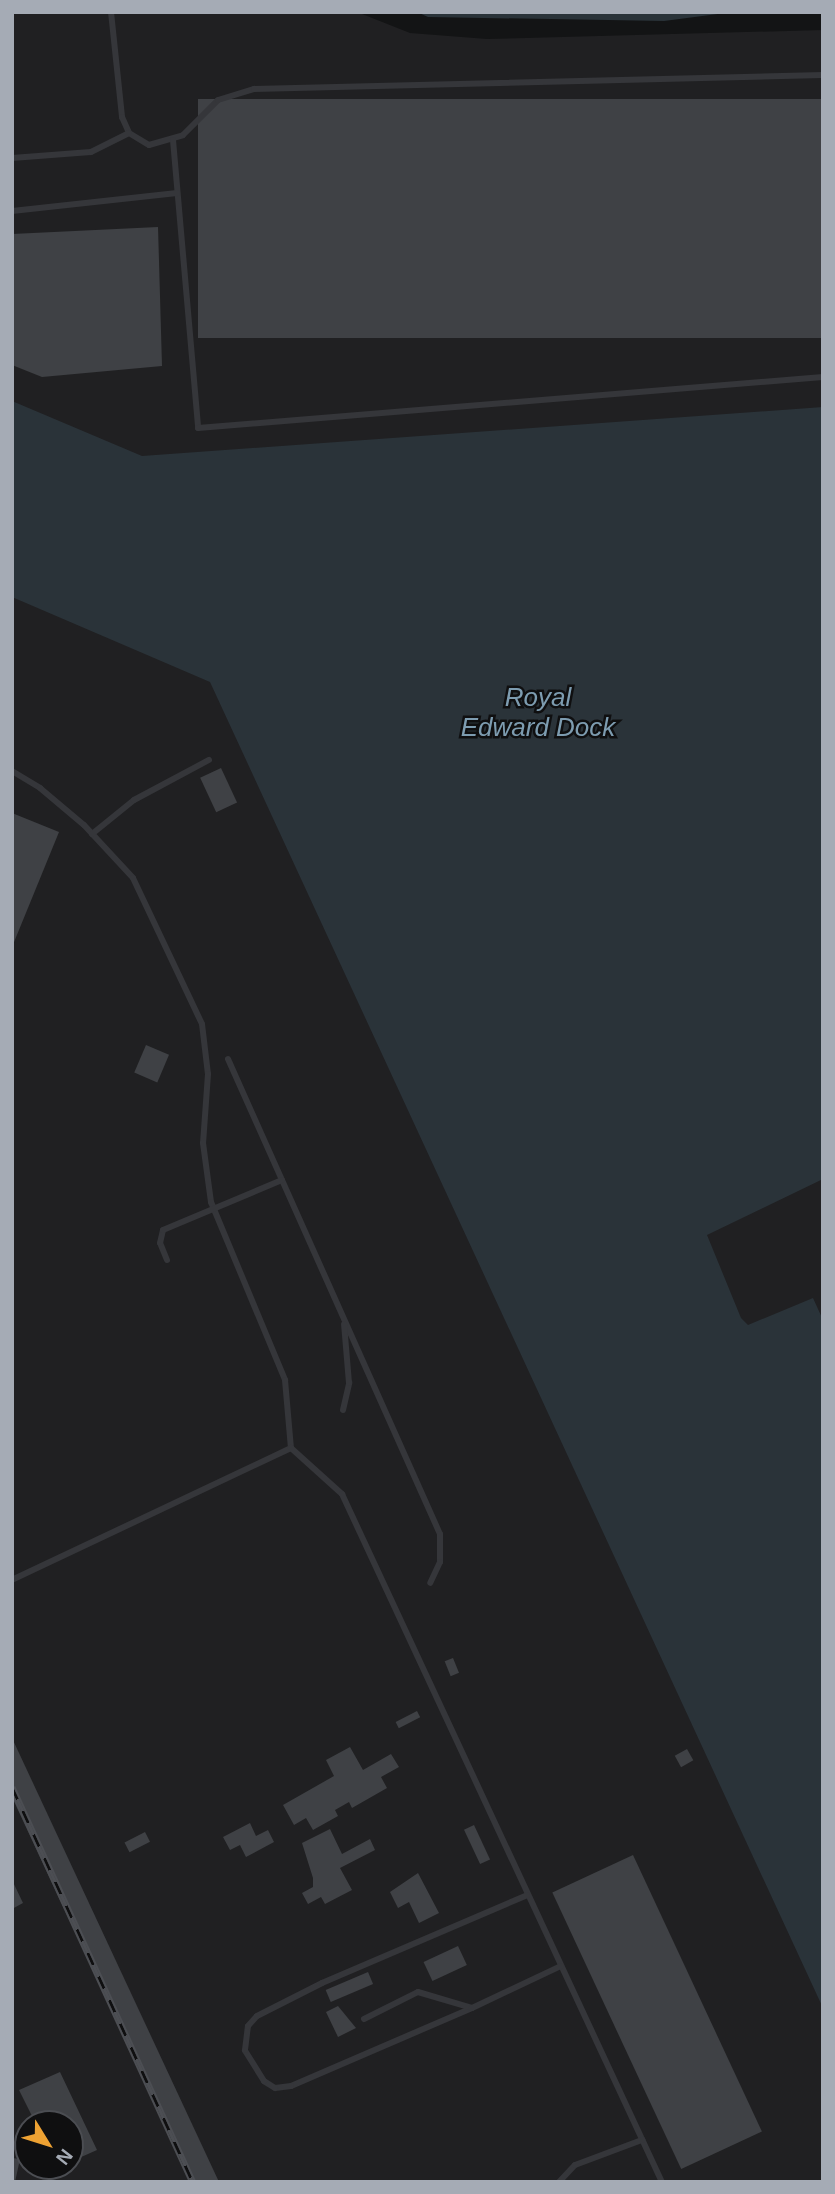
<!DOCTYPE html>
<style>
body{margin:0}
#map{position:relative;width:835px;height:2194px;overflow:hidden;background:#131415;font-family:Helvetica,sans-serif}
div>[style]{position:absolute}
.built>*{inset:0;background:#202022}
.water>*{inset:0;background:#2a3339}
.building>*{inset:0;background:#3f4145;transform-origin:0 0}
.lane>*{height:6px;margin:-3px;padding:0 3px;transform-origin:3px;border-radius:3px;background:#35363a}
.rail>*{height:7px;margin-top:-3.5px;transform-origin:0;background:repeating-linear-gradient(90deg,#0f0f10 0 13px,#4c4e53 0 26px);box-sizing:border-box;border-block:2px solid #4c4e53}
span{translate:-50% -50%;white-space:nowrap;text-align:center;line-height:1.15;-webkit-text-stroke:5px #0f0f10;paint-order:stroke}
.water-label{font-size:26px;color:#7d9cb0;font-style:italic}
.frame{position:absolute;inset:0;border:14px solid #a5abb5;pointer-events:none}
.north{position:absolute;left:14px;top:2110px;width:70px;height:70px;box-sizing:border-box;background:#0f0f10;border:2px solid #4b4d52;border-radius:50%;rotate:128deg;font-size:19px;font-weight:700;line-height:28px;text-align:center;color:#a5abb5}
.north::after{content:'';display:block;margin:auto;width:24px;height:32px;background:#eea233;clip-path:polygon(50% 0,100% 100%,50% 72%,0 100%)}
</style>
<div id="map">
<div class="built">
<div style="clip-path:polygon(evenodd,12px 12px,357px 12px,410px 33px,487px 39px,823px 30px,823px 2182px,12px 2182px,12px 12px,28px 2124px,70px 2124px,70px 2166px,28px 2166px,28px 2124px)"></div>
</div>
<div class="water">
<div style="clip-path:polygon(417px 12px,733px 12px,664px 21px,428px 17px)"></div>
<div style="clip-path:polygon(12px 401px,142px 456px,823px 407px,823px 1179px,707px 1235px,741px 1318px,748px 1325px,813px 1298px,823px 1320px,823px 2008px,210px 682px,12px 597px)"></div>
</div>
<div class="building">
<div style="left:823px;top:99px;width:239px;height:625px;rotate:90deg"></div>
<div style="clip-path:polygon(158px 227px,162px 366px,42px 377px,12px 365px,12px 234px)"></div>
<div style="left:221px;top:768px;width:38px;height:23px;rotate:65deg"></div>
<div style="clip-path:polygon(12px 813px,59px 832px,12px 947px)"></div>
<div style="left:146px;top:1045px;width:25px;height:30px;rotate:23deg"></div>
<div style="left:453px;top:1658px;width:16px;height:9px;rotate:68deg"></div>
<div style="left:417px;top:1711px;width:7px;height:24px;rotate:63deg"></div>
<div style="left:12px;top:1738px;width:489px;height:25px;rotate:65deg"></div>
<div style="clip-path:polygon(350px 1747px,363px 1770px,391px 1754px,399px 1767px,381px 1777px,387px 1788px,352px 1808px,349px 1802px,335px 1810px,338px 1816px,313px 1830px,306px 1818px,294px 1825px,283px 1805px,334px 1776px,326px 1760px)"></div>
<div style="left:687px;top:1749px;width:13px;height:14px;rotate:61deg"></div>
<div style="clip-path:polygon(250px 1823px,256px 1836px,268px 1830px,274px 1842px,246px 1857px,240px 1845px,230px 1850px,223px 1837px)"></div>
<div style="left:474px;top:1825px;width:38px;height:11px;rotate:65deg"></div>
<div style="clip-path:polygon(330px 1829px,342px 1854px,370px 1839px,375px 1850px,340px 1868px,352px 1890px,325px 1904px,321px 1897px,308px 1904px,302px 1893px,313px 1887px,313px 1878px,302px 1843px)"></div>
<div style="left:145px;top:1832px;width:11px;height:23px;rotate:63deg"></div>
<div style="left:633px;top:1855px;width:305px;height:89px;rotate:65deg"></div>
<div style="clip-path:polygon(418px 1873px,439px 1913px,419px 1923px,409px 1902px,398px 1908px,390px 1892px)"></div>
<div style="clip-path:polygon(12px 1880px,23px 1903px,12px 1909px)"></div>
<div style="left:458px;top:1946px;width:21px;height:38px;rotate:65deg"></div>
<div style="left:368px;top:1972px;width:13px;height:46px;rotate:67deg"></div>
<div style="clip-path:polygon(338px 2006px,356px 2028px,338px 2037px,326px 2012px)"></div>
<div style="clip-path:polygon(60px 2072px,97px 2150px,70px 2162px,70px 2124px,36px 2124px,19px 2090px)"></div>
<div style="clip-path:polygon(12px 2158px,20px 2159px,15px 2182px,12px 2182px)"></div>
</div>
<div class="lane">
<div style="left:111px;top:12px;width:106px;rotate:84deg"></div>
<div style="left:122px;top:117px;width:17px;rotate:66deg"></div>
<div style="left:129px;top:133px;width:23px;rotate:31deg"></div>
<div style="left:149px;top:145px;width:35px;rotate:-16deg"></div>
<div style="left:183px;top:135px;width:49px;rotate:-45deg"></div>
<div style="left:218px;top:100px;width:38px;rotate:-17deg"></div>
<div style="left:254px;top:89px;width:569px;rotate:-1.41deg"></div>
<div style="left:173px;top:140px;width:289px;rotate:85deg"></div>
<div style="left:198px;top:428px;width:627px;rotate:-4.66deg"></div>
<div style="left:12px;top:158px;width:79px;rotate:-4.3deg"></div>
<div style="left:91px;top:152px;width:42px;rotate:-26.6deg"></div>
<div style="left:12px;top:211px;width:166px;rotate:-6.2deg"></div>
<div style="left:12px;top:771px;width:33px;rotate:31deg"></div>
<div style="left:40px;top:788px;width:57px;rotate:40.1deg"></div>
<div style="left:84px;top:825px;width:72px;rotate:47.2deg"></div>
<div style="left:133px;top:878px;width:161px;rotate:64.7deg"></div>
<div style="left:202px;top:1024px;width:50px;rotate:83.2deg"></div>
<div style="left:208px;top:1074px;width:69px;rotate:94.1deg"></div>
<div style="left:203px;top:1143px;width:60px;rotate:82.3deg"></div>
<div style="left:211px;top:1202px;width:193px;rotate:67.4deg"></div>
<div style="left:285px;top:1380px;width:68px;rotate:85deg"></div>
<div style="left:291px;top:1448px;width:309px;rotate:154.7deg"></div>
<div style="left:92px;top:834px;width:54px;rotate:-39deg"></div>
<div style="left:134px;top:800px;width:85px;rotate:-28.1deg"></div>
<div style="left:228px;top:1059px;width:520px;rotate:65.95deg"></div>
<div style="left:440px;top:1534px;width:28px;rotate:90deg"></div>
<div style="left:440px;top:1562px;width:23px;rotate:115deg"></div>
<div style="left:167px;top:1260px;width:18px;rotate:-112deg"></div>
<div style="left:160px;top:1243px;width:13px;rotate:-77deg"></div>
<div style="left:163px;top:1230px;width:129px;rotate:-22.8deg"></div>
<div style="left:343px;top:1410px;width:28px;rotate:-77deg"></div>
<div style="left:349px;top:1383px;width:59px;rotate:-94.8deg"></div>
<div style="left:291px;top:1448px;width:69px;rotate:42deg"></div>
<div style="left:342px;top:1494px;width:759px;rotate:65.06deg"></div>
<div style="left:472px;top:2008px;width:197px;rotate:156.7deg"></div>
<div style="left:291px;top:2086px;width:16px;rotate:173deg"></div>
<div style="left:275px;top:2088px;width:13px;rotate:-148deg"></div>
<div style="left:264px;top:2081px;width:36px;rotate:-122deg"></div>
<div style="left:245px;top:2050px;width:24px;rotate:-83deg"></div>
<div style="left:248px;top:2026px;width:13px;rotate:-48deg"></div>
<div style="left:257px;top:2016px;width:73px;rotate:-26.9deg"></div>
<div style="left:322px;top:1983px;width:223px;rotate:-23.2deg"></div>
<div style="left:364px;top:2019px;width:60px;rotate:-26.6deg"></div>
<div style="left:418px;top:1992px;width:56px;rotate:16.5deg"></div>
<div style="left:472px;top:2008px;width:98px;rotate:-25.3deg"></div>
<div style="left:559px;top:2182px;width:23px;rotate:-47deg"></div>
<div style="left:575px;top:2165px;width:72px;rotate:-20.5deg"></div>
</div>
<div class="rail">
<div style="left:12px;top:1787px;width:434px;rotate:65.4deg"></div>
</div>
<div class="water-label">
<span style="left:538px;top:713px">Royal<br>Edward Dock</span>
</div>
<div class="frame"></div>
<div class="north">N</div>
</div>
